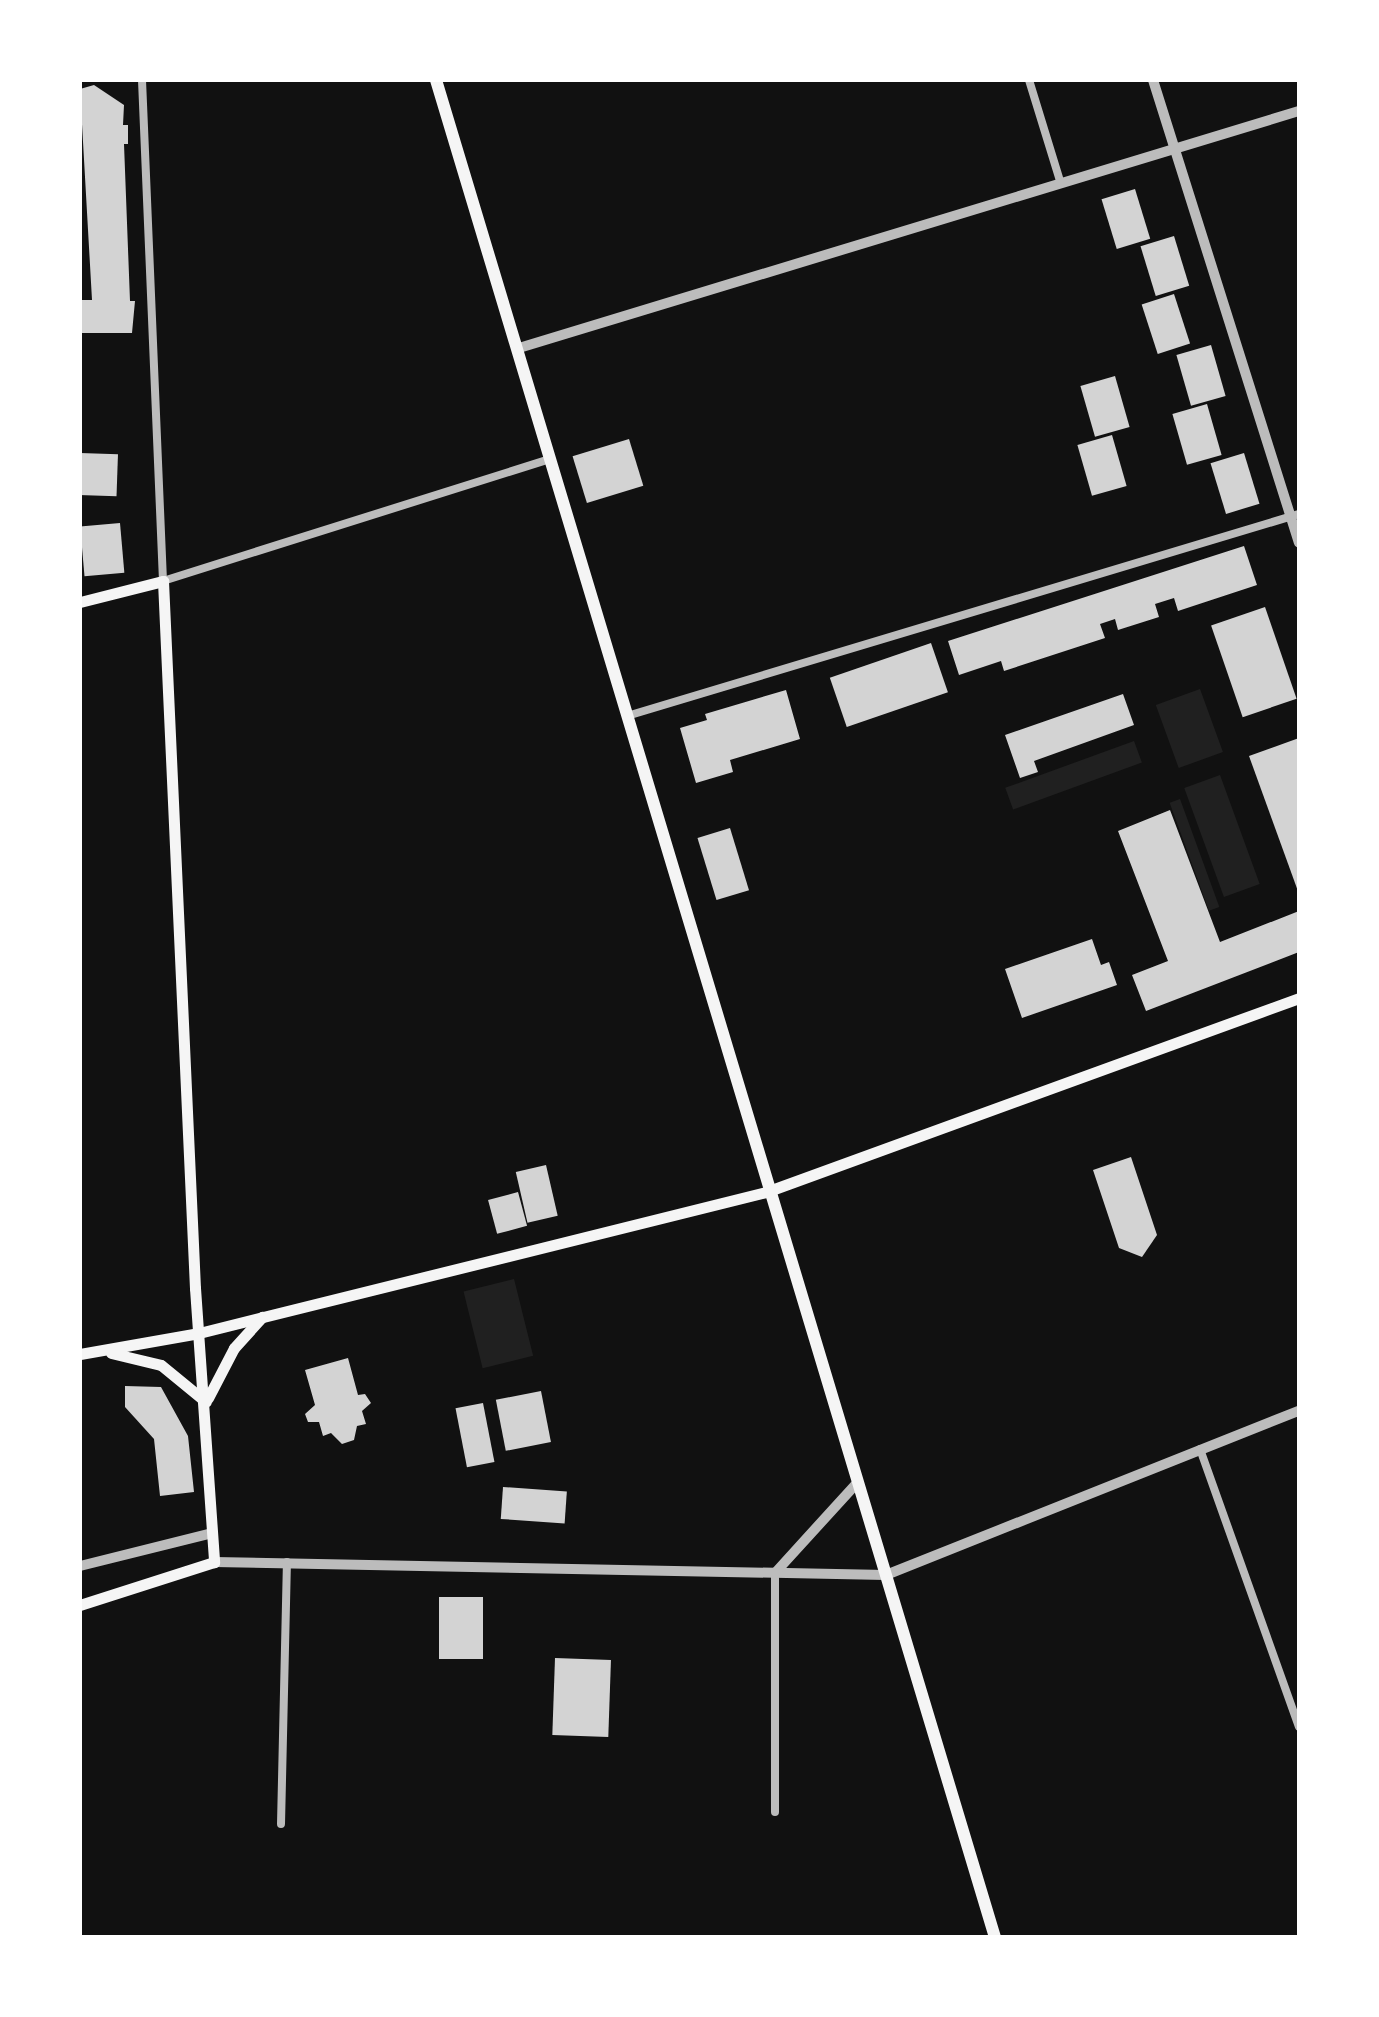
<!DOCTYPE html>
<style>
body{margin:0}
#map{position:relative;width:1379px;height:2017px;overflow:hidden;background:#111;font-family:"Work Sans",sans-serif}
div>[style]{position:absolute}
.green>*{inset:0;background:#202020;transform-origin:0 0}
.building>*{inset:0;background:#d3d3d3;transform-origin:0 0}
.minor>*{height:8px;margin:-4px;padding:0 4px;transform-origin:4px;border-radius:4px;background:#bcbcbc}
.tertiary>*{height:10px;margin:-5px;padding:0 5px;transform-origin:5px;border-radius:5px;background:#bcbcbc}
.secondary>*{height:11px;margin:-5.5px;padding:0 5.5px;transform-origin:5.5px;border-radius:5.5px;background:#f5f5f5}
.primary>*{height:12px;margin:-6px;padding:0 6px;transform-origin:6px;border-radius:6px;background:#f5f5f5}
span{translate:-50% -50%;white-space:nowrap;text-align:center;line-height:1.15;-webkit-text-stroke:6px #fff;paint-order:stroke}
.frame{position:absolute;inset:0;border:82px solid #fff;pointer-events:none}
</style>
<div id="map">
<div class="green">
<div style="left:1200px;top:689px;width:67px;height:47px;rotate:70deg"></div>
<div style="left:1134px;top:741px;width:23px;height:137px;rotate:70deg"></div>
<div style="left:1220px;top:775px;width:116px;height:38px;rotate:70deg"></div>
<div style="left:1180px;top:799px;width:115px;height:11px;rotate:70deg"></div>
<div style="left:514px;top:1279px;width:79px;height:52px;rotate:76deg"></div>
</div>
<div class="building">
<div style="clip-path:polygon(94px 85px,124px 105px,123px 125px,128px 125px,128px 144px,124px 144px,130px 301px,135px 301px,132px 333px,80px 333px,80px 300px,92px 300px,80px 89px)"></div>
<div style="left:1135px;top:189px;width:52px;height:35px;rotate:73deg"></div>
<div style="left:1174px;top:236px;width:52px;height:35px;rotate:73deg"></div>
<div style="left:1174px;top:294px;width:52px;height:34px;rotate:72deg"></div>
<div style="left:1211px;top:345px;width:53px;height:36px;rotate:74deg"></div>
<div style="left:1115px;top:376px;width:53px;height:36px;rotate:74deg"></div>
<div style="left:1207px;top:404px;width:53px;height:36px;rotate:74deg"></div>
<div style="left:1112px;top:435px;width:53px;height:36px;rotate:74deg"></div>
<div style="left:629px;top:439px;width:49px;height:59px;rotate:73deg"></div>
<div style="left:80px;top:453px;width:38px;height:42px;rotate:2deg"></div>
<div style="left:1244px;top:453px;width:53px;height:35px;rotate:73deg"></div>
<div style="left:120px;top:523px;width:50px;height:40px;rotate:85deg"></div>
<div style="clip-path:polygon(1244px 546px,1257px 585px,1178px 611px,1174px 598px,1155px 604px,1159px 617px,1118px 630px,1115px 619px,1100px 624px,1105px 638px,1004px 671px,1001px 661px,959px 675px,948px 641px)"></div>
<div style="left:1265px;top:607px;width:97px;height:57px;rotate:71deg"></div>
<div style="left:931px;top:643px;width:52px;height:107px;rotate:71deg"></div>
<div style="clip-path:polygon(786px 690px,800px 739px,730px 760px,733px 772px,696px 783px,680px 728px,707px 720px,705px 714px)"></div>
<div style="clip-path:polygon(1123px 694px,1134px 725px,1034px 761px,1038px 772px,1020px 778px,1005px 735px)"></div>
<div style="clip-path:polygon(1299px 738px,1299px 894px,1249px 756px)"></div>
<div style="clip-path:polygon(1170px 810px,1220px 942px,1299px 911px,1299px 952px,1146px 1011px,1132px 975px,1168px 961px,1118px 831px)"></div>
<div style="left:730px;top:828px;width:65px;height:34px;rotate:73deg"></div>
<div style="clip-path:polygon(1092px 939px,1101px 965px,1109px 962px,1117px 985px,1022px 1018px,1005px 969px)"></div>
<div style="clip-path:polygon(1131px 1157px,1157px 1235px,1142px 1257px,1119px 1248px,1093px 1170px)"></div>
<div style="left:546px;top:1165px;width:52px;height:31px;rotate:77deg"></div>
<div style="left:518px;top:1192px;width:35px;height:31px;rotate:75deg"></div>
<div style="clip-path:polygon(348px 1358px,358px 1395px,365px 1394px,371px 1403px,362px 1411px,366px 1424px,357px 1426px,354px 1440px,342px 1444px,331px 1433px,323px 1436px,319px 1422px,308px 1422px,305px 1414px,315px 1405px,305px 1370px)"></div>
<div style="clip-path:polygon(125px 1386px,161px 1387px,188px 1436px,194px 1492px,160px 1496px,154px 1439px,125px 1407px)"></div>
<div style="left:541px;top:1391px;width:52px;height:46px;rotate:79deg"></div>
<div style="left:483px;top:1403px;width:60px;height:28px;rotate:79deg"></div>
<div style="left:503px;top:1487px;width:64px;height:32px;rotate:4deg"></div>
<div style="left:439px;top:1597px;width:44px;height:62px"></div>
<div style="left:555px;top:1658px;width:56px;height:77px;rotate:2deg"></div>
</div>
<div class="minor">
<div style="left:142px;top:80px;width:501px;rotate:87.6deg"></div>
<div style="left:163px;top:581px;width:407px;rotate:-17.5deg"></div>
<div style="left:1029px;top:80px;width:106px;rotate:72.9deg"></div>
<div style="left:627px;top:716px;width:702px;rotate:-16.73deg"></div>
<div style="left:1200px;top:1449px;width:295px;rotate:70.4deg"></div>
<div style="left:775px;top:1573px;width:239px;rotate:90deg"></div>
<div style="left:281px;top:1824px;width:262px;rotate:-88.7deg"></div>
</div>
<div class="tertiary">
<div style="left:1153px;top:80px;width:485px;rotate:72.5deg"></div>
<div style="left:519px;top:348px;width:815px;rotate:-16.9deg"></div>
<div style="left:214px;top:1562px;width:672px;rotate:1.11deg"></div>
<div style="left:886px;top:1575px;width:444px;rotate:-21.7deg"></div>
<div style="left:80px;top:1566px;width:136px;rotate:-14deg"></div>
<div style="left:775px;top:1573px;width:122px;rotate:-47.7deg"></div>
</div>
<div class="secondary">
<div style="left:80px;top:602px;width:86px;rotate:-14.2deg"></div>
<div style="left:163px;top:581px;width:708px;rotate:87.41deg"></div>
<div style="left:195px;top:1288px;width:275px;rotate:86deg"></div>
<div style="left:214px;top:1562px;width:141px;rotate:162.2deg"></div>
<div style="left:111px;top:1353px;width:51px;rotate:13.5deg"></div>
<div style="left:161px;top:1365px;width:58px;rotate:39.4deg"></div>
<div style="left:80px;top:1354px;width:121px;rotate:-10deg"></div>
<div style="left:199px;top:1333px;width:584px;rotate:-13.96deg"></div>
<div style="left:766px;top:1192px;width:567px;rotate:-20deg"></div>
<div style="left:208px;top:1398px;width:56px;rotate:-62.5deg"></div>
<div style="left:234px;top:1348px;width:42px;rotate:-47.9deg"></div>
</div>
<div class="primary">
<div style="left:436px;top:80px;width:1939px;rotate:73.25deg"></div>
</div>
<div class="frame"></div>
</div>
